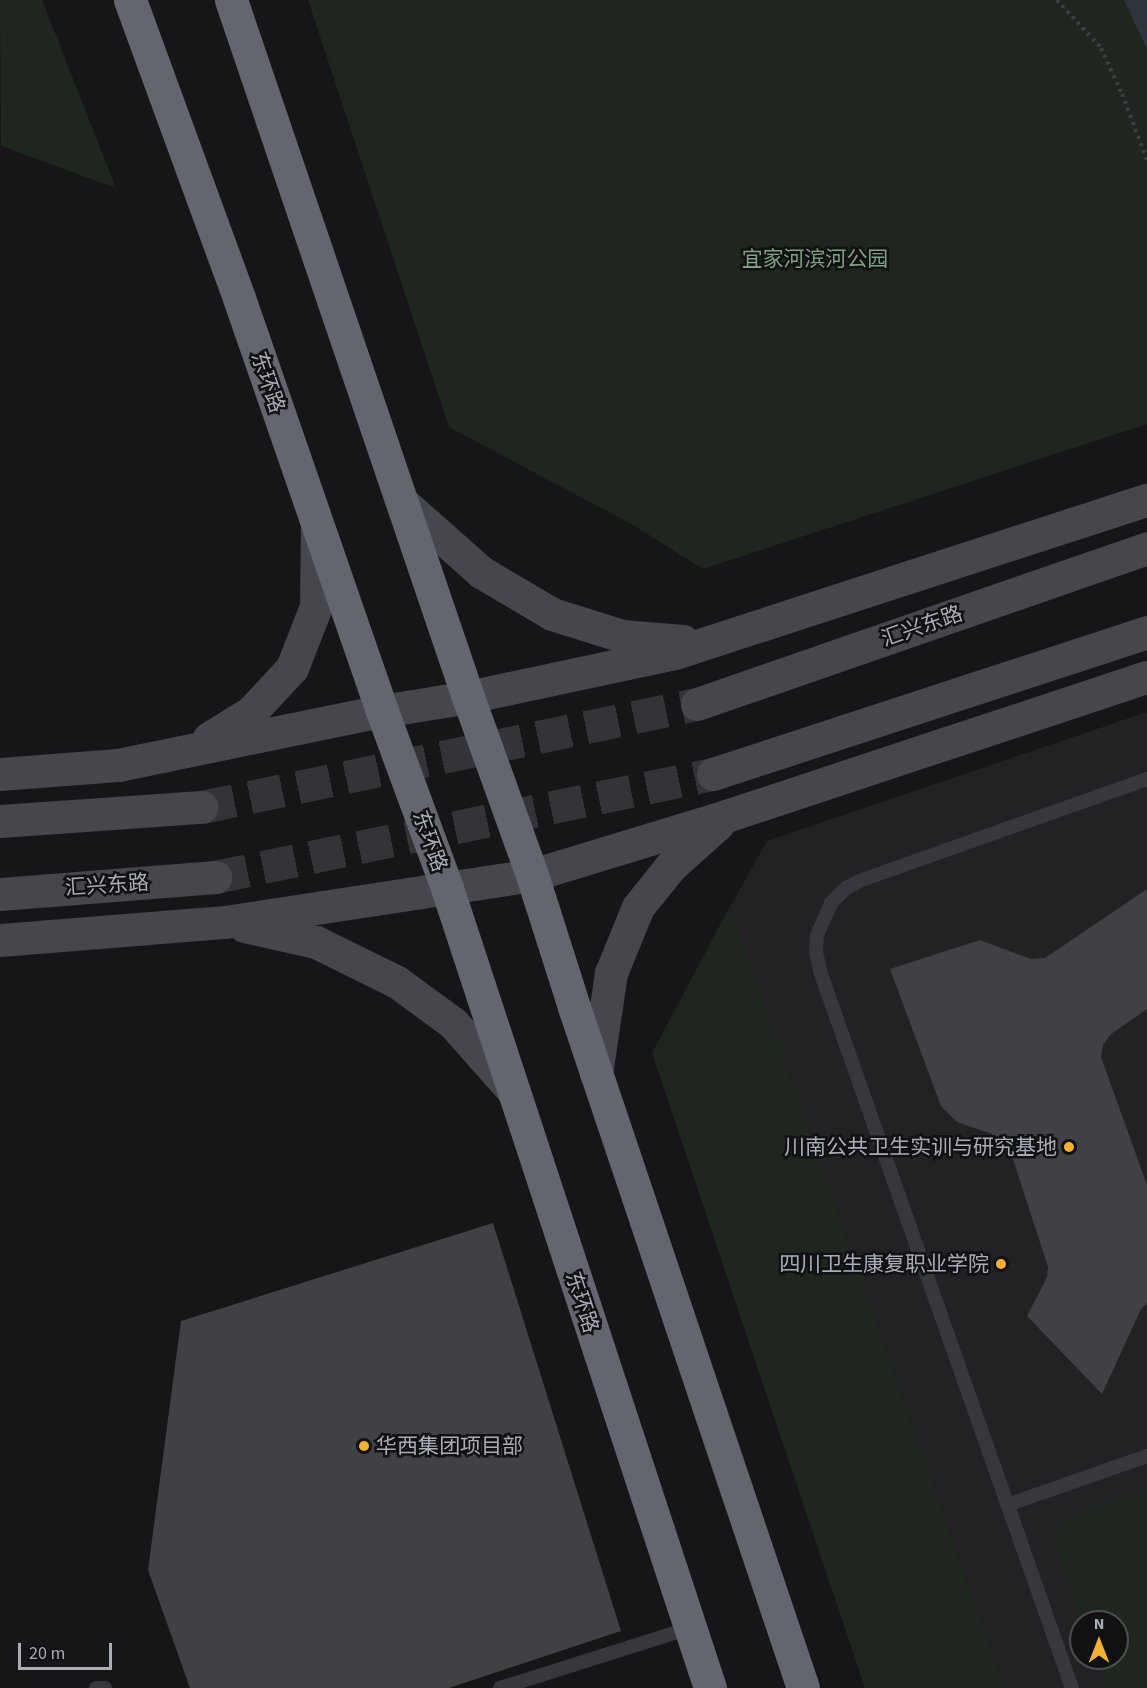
<!DOCTYPE html>
<meta charset="utf-8">
<style>
body{margin:0}
#map{position:relative;width:1147px;height:1688px;overflow:hidden;background:#161618;font-family:"Source Sans 3","Noto Sans SC",sans-serif}
div>[style]{position:absolute}
.built>*{inset:0;background:#222225}
.green>*{inset:0;background:#1e261f}
.water>*{inset:0;background:#2c353c}
.building>*{inset:0;background:#404145}
.secondary-tunnel>*{height:33px;margin-top:-16.5px;transform-origin:0;background:repeating-linear-gradient(90deg,#333438 0 33px,transparent 0 49px)}
.path>*{height:4px;margin-top:-2px;transform-origin:0;background:repeating-linear-gradient(90deg,#3d3f44 0 3px,transparent 0 7.5px)}
.lane>*{height:14px;margin:-7px;padding:0 7px;transform-origin:7px;border-radius:7px;background:#37383d}
.secondary>*{height:33px;margin:-16.5px;padding:0 16.5px;transform-origin:16.5px;border-radius:16.5px;background:#45474d}
.highway>*{height:33px;margin:-16.5px;padding:0 16.5px;transform-origin:16.5px;border-radius:16.5px;background:#63666e}
.dots>*{width:16px;height:16px;translate:-50% -50%;box-sizing:border-box;border:3px solid #111113;border-radius:50%}
span{translate:-50% -50%;white-space:nowrap;text-align:center;line-height:1.15;-webkit-text-stroke:5px #111113;paint-order:stroke}
.park-label{font-size:21px;color:#7fa381}
.street-label{font-size:21px;color:#a8adb8}
.poi-label{font-size:21px;color:#a8adb8}
.right{translate:-100% -50%;text-align:right}
.left{translate:0 -50%;text-align:left}
.north{position:absolute;left:1069px;top:1610px;width:60px;height:60px;box-sizing:border-box;background:#111113;border:2px solid #4d4f55;border-radius:50%;rotate:0deg;font-size:16px;font-weight:700;line-height:24px;text-align:center;color:#a8adb8}
.north::after{content:'';display:block;margin:auto;width:21px;height:27px;background:#f2b134;clip-path:polygon(50% 0,100% 100%,50% 72%,0 100%)}
.scale{position:absolute;left:18px;top:1643px;width:94px;height:27px;box-sizing:border-box;border:3px solid #a8adb8;border-top:0;padding-left:8px;font-size:18px;line-height:21px;white-space:nowrap;color:#a8adb8;-webkit-text-stroke:4px #111113;paint-order:stroke}
</style>
<div id="map">
<div class="built">
<div style="clip-path:polygon(evenodd,1147px 712px,1147px 1688px,1005px 1688px,730px 907px,767px 841px,1147px 712px,1081px 1622px,1117px 1622px,1117px 1658px,1081px 1658px,1081px 1622px)"></div>
</div>
<div class="green">
<div style="clip-path:polygon(0 0,42px 0,116px 188px,1px 146px)"></div>
<div style="clip-path:polygon(308px 0,1147px 0,1147px 424px,703px 569px,633px 525px,449px 427px)"></div>
<div style="clip-path:polygon(730px 906px,1005px 1688px,865px 1688px,652px 1053px)"></div>
<div style="clip-path:polygon(1147px 1489px,1147px 1688px,1106px 1688px,1096px 1658px,1117px 1658px,1117px 1622px,1083px 1622px,1057px 1551px,1056px 1536px,1062px 1522px,1073px 1515px)"></div>
</div>
<div class="water">
<div style="clip-path:polygon(1124px 0,1147px 0,1147px 49px)"></div>
</div>
<div class="building">
<div style="clip-path:polygon(1147px 889px,1147px 1009px,1111px 1034px,1103px 1045px,1101px 1057px,1147px 1185px,1147px 1303px,1141px 1309px,1102px 1394px,1027px 1316px,1047px 1277px,1048px 1267px,1011px 1153px,992px 1134px,957px 1122px,941px 1106px,890px 969px,980px 940px,1031px 959px,1045px 958px)"></div>
<div style="clip-path:polygon(493px 1223px,621px 1631px,449px 1688px,190px 1688px,148px 1570px,181px 1321px)"></div>
</div>
<div class="secondary-tunnel">
<div style="left:202px;top:807px;width:506px;rotate:-11.75deg"></div>
<div style="left:215px;top:877px;width:509px;rotate:-11.69deg"></div>
</div>
<div class="path">
<div style="left:1057px;top:0;width:65px;rotate:47.5deg"></div>
<div style="left:1101px;top:48px;width:51px;rotate:65.5deg"></div>
<div style="left:1122px;top:94px;width:71px;rotate:69.3deg"></div>
</div>
<div class="lane">
<div style="left:1007px;top:1505px;width:148px;rotate:-19.3deg"></div>
<div style="left:96px;top:1688px;width:9px"></div>
<div style="left:500px;top:1688px;width:199px;rotate:-17.5deg"></div>
<div style="left:1072px;top:1688px;width:757px;rotate:-109.37deg"></div>
<div style="left:821px;top:974px;width:22px;rotate:-103deg"></div>
<div style="left:816px;top:953px;width:18px;rotate:-87deg"></div>
<div style="left:817px;top:935px;width:35px;rotate:-66deg"></div>
<div style="left:831px;top:903px;width:21px;rotate:-45deg"></div>
<div style="left:846px;top:888px;width:15px;rotate:-28deg"></div>
<div style="left:859px;top:881px;width:306px;rotate:-19.5deg"></div>
</div>
<div class="secondary">
<div style="left:402px;top:502px;width:106px;rotate:41.5deg"></div>
<div style="left:481px;top:572px;width:82px;rotate:30.6deg"></div>
<div style="left:552px;top:614px;width:73px;rotate:17.4deg"></div>
<div style="left:622px;top:636px;width:61px;rotate:4.7deg"></div>
<div style="left:697px;top:704px;width:476px;rotate:-19.1deg"></div>
<div style="left:209px;top:738px;width:49px;rotate:-31.8deg"></div>
<div style="left:251px;top:712px;width:60px;rotate:-47deg"></div>
<div style="left:292px;top:668px;width:66px;rotate:-68.8deg"></div>
<div style="left:316px;top:606px;width:78px;rotate:-89.3deg"></div>
<div style="left:0;top:774px;width:118px;rotate:-4.4deg"></div>
<div style="left:118px;top:765px;width:269px;rotate:-11.6deg"></div>
<div style="left:382px;top:711px;width:87px;rotate:-9.2deg"></div>
<div style="left:468px;top:697px;width:212px;rotate:-12deg"></div>
<div style="left:675px;top:653px;width:496px;rotate:-18deg"></div>
<div style="left:713px;top:774px;width:457px;rotate:-18.1deg"></div>
<div style="left:0;top:821px;width:202px;rotate:-4deg"></div>
<div style="left:0;top:894px;width:216px;rotate:-4.5deg"></div>
<div style="left:244px;top:926px;width:74px;rotate:12.5deg"></div>
<div style="left:316px;top:942px;width:90px;rotate:26.3deg"></div>
<div style="left:397px;top:982px;width:69px;rotate:36.2deg"></div>
<div style="left:453px;top:1023px;width:92px;rotate:48.5deg"></div>
<div style="left:0;top:940px;width:226px;rotate:-4.6deg"></div>
<div style="left:225px;top:922px;width:311px;rotate:-8.7deg"></div>
<div style="left:532px;top:875px;width:203px;rotate:-16.9deg"></div>
<div style="left:726px;top:816px;width:443px;rotate:-18.3deg"></div>
<div style="left:596px;top:1074px;width:102px;rotate:-81.6deg"></div>
<div style="left:611px;top:973px;width:71px;rotate:-67.8deg"></div>
<div style="left:638px;top:907px;width:53px;rotate:-51.2deg"></div>
<div style="left:671px;top:866px;width:63px;rotate:-41.8deg"></div>
</div>
<div class="highway">
<div style="left:130px;top:0;width:317px;rotate:69.9deg"></div>
<div style="left:239px;top:298px;width:437px;rotate:70.9deg"></div>
<div style="left:382px;top:711px;width:189px;rotate:69.8deg"></div>
<div style="left:447px;top:888px;width:842px;rotate:71.8deg"></div>
<div style="left:231px;top:0;width:736px;rotate:71.22deg"></div>
<div style="left:468px;top:697px;width:189px;rotate:70.2deg"></div>
<div style="left:532px;top:875px;width:139px;rotate:72.3deg"></div>
<div style="left:574px;top:1007px;width:718px;rotate:71.41deg"></div>
</div>
<div class="dots">
<div style="left:1069px;top:1147px;background:#f2b134"></div>
<div style="left:1001px;top:1264px;background:#f2b134"></div>
<div style="left:364px;top:1446px;background:#f2b134"></div>
</div>
<div class="park-label">
<span style="left:815px;top:259px">宜家河滨河公园</span>
</div>
<div class="street-label">
<span style="left:268px;top:382px;rotate:71deg">东环路</span>
<span style="left:922px;top:626px;rotate:-19deg">汇兴东路</span>
<span style="left:430px;top:841px;rotate:70deg">东环路</span>
<span style="left:107px;top:885px;rotate:-4deg">汇兴东路</span>
<span style="left:582px;top:1302px;rotate:72deg">东环路</span>
</div>
<div class="poi-label">
<span class="right" style="left:1057px;top:1147px">川南公共卫生实训与研究基地</span>
<span class="right" style="left:989px;top:1264px">四川卫生康复职业学院</span>
<span class="left" style="left:376px;top:1446px">华西集团项目部</span>
</div>
<div class="north">N</div>
<div class="scale">20 m</div>
</div>
